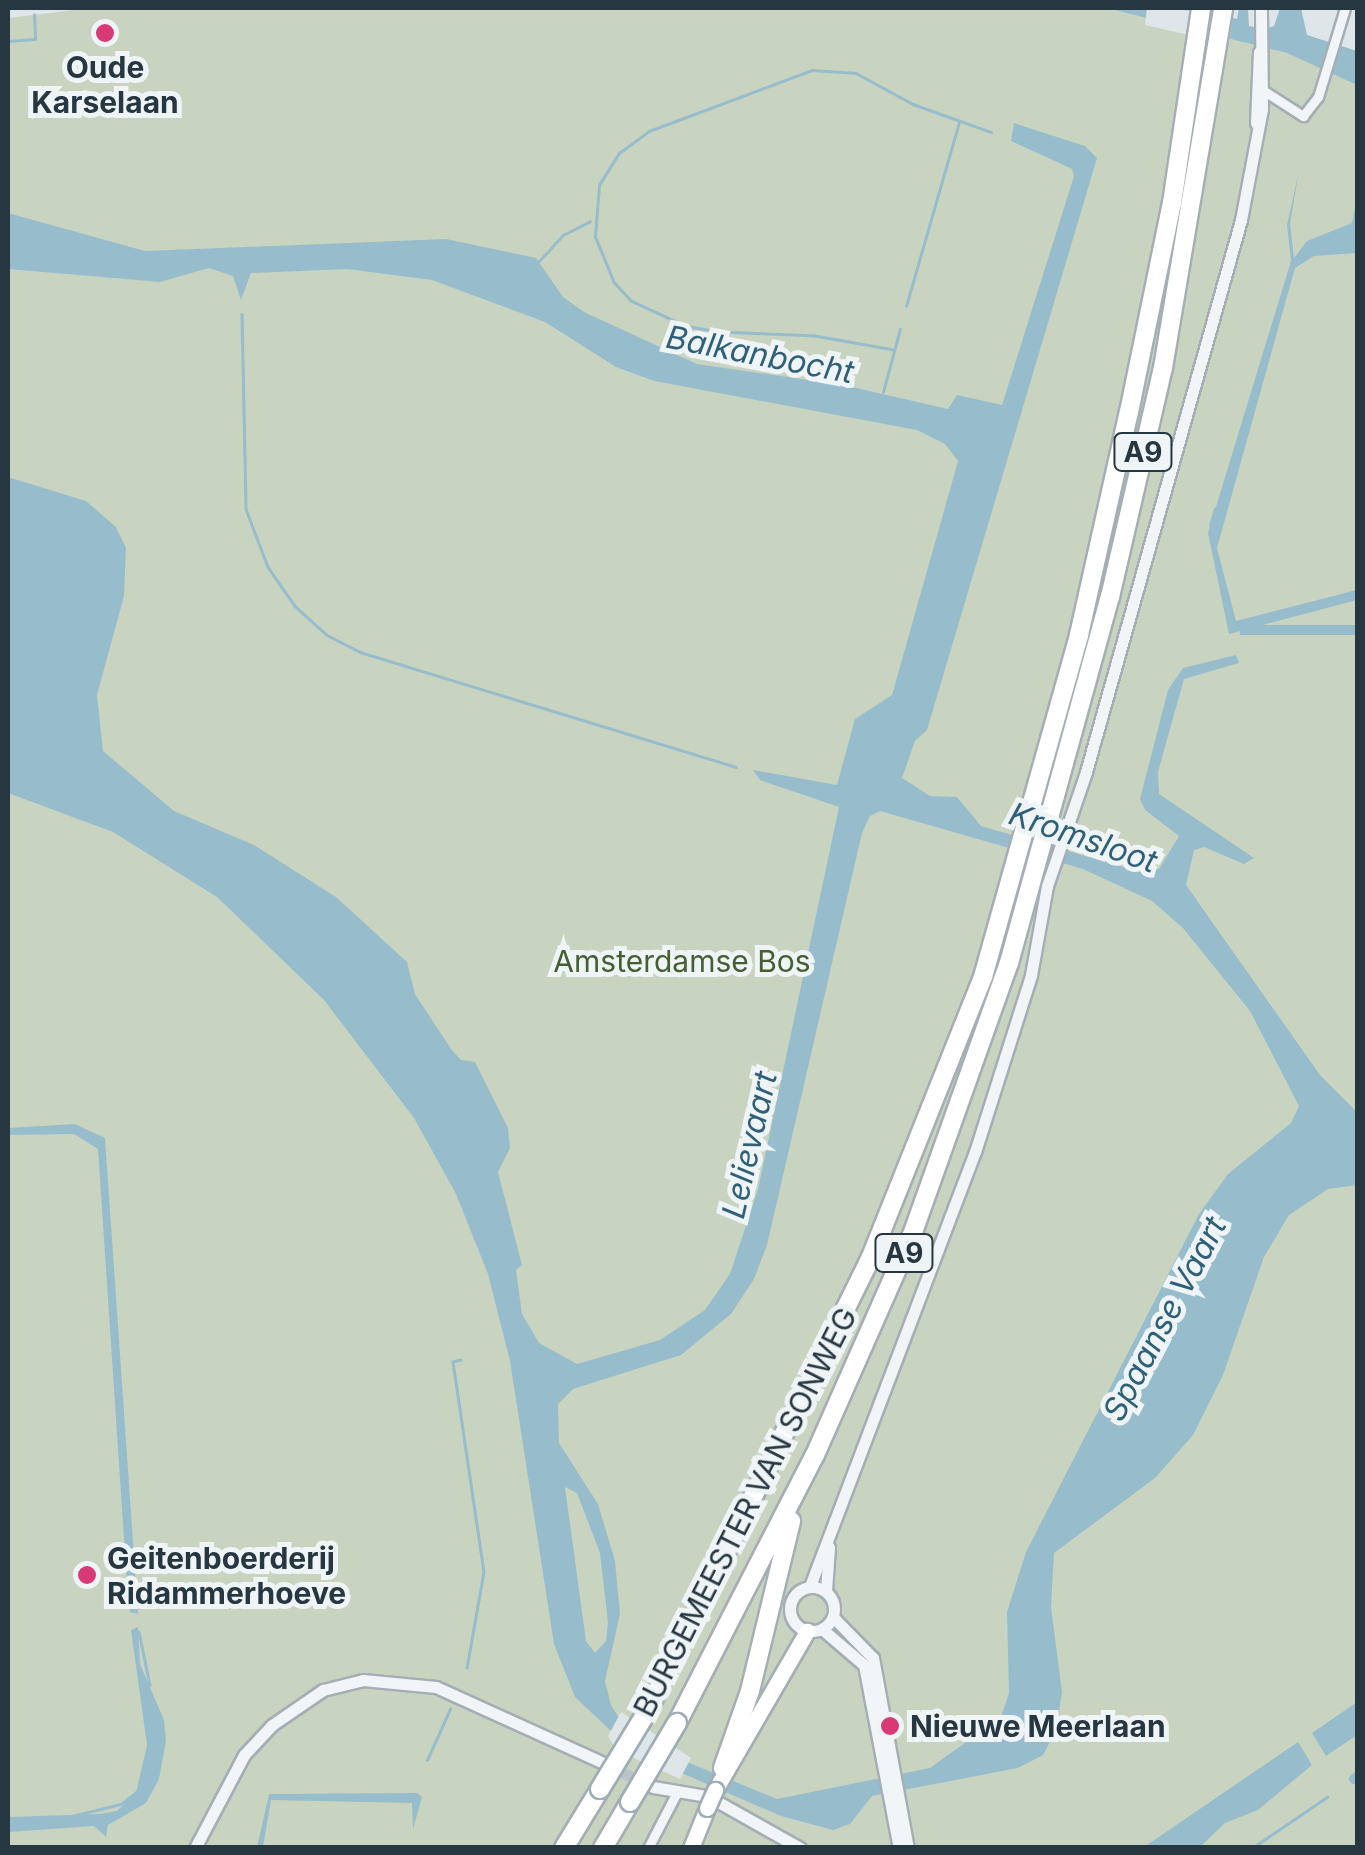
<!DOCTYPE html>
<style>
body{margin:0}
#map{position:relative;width:1365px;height:1855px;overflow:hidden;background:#dfe6ea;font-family:Inter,sans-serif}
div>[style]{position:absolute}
.green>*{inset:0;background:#c9d4c0}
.water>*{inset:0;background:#97bdcd;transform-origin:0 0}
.pier>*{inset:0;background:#dfe6ea}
.stream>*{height:2.5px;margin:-1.25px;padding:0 1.25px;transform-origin:1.25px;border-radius:1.25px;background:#97bdcd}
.canal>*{height:10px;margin:-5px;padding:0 5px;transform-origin:5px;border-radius:5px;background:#97bdcd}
.tertiary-tunnel>*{height:11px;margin-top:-5.5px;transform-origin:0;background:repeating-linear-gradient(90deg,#bac3c8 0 11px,transparent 0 16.5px)}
.roads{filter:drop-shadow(2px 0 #a4aeb4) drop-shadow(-2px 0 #a4aeb4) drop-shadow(0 2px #a4aeb4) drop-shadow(0 -2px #a4aeb4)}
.minor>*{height:9px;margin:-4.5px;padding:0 4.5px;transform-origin:4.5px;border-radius:4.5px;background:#f2f5f8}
.tertiary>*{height:11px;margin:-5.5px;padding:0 5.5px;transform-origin:5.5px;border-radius:5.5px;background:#f2f5f8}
.tertiary>.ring{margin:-5.5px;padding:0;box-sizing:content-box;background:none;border:11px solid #f2f5f8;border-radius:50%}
.primary>*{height:15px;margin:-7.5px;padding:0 7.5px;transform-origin:7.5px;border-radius:7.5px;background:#fff}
.motorway>*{height:18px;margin:-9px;padding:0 9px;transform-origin:9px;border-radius:9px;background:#fff}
.bridges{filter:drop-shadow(2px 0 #9eadb6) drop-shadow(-2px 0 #9eadb6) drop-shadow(0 2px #9eadb6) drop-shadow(0 -2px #9eadb6)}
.primary-bridge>*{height:15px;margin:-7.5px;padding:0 7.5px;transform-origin:7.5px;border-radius:7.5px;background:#fff}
.motorway-bridge>*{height:18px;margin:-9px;padding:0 9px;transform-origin:9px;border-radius:9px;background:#fff}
.dots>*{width:28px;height:28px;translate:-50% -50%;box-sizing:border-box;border:5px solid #eff4f7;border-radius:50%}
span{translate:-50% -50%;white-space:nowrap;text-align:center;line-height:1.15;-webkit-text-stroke:10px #eff4f7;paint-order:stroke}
.shield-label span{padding:2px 8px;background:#eff4f7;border:2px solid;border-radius:8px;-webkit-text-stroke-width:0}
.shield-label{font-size:28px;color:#273742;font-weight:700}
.poi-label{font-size:30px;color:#273742;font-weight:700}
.left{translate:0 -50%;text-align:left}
.park-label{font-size:30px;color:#455f33}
.street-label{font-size:30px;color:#273742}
.water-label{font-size:32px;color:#2e6079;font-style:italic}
.frame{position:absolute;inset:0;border:10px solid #273742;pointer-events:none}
</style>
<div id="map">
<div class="green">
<div style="clip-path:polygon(91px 8px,1107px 8px,1357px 63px,1357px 1847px,8px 1847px,8px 18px)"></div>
</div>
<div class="water">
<div style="clip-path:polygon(1107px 8px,1193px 8px,1237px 19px,1239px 8px,1248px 8px,1249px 26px,1266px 29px,1274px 26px,1280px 8px,1301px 8px,1307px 35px,1357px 51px,1357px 85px,1287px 53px)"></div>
<div style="clip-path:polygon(evenodd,1014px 123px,1085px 146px,1097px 158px,927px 730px,915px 741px,902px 778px,930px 796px,957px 797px,981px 826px,1141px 872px,1159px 869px,1179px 836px,1145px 810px,1140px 799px,1168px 690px,1183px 668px,1236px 655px,1239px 663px,1184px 679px,1158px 772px,1159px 794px,1254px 858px,1244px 864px,1204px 847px,1194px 850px,1186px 885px,1320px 1075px,1357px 1112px,1358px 1185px,1328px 1189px,1289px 1215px,1264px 1257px,1223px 1375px,1193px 1435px,1155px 1478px,1054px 1553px,1051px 1607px,1062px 1692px,1056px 1730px,1043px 1755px,1018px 1768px,872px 1796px,850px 1824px,833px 1830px,781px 1816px,663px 1765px,611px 1731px,575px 1697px,554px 1644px,510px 1361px,488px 1274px,456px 1194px,414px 1118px,324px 1000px,217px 897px,113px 832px,8px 793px,8px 477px,86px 501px,116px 527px,126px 548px,124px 596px,97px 695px,103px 751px,174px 811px,254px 845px,336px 897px,407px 962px,415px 994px,451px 1049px,461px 1060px,475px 1062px,508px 1128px,510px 1148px,498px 1172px,522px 1265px,516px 1270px,522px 1314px,539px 1343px,577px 1364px,660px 1340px,705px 1310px,730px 1274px,758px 1189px,839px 807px,760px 780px,753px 770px,837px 785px,855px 719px,892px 695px,958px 461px,945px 444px,917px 430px,654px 381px,616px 367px,545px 322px,432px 280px,347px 269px,251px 273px,241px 300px,233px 276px,209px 268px,160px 282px,8px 269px,8px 213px,145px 251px,446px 239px,536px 258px,563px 297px,584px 312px,697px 364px,843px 385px,948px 409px,957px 395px,1002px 405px,1074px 176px,1072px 169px,1011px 141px,1014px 123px,880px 811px,1083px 869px,1152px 901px,1183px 928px,1250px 1011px,1299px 1106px,1291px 1123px,1228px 1174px,1199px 1214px,1026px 1552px,1007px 1612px,1009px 1693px,1001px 1717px,930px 1768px,777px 1799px,687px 1762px,622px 1723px,611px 1705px,605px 1681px,620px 1614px,615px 1561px,598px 1504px,559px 1443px,558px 1404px,573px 1389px,681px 1355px,731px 1314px,754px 1279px,767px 1245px,862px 833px,870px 816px,880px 811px,1014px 123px,565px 1487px,577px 1493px,600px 1553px,608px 1622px,606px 1641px,595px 1653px,586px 1641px,565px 1487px)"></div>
<div style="clip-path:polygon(1299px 171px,1290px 223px,1294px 258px,1307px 241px,1352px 223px,1357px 197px,1357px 253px,1314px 256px,1295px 268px,1217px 548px,1236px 621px,1357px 590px,1357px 600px,1229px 634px,1208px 533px,1291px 261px,1287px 225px)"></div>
<div style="left:1357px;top:625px;width:10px;height:117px;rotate:90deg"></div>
<div style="clip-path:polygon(75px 1124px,105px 1138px,138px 1614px,130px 1612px,126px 1569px,98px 1149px,74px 1134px,8px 1135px,8px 1128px)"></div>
<div style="clip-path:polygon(138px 1627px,140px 1664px,164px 1720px,166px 1741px,159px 1779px,146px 1803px,108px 1825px,106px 1837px,94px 1826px,8px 1832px,8px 1817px,100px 1814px,117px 1811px,136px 1793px,147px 1745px,131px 1630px)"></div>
<div style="clip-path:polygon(1357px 1702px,1357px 1735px,1326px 1756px,1312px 1733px)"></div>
<div style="clip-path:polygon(1298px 1742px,1312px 1765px,1258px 1810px,1225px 1823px,1200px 1847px,1144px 1847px)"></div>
<div style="clip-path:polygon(417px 1793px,422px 1797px,413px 1829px,412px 1803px,271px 1800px,263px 1847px,257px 1847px,269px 1794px)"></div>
</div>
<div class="pier">
<div style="clip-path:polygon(1147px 8px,1234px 13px,1234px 8px,1229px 44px,1145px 25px)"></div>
<div style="clip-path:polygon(621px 1712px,691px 1758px,680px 1779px,616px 1750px,608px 1736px)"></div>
</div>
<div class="stream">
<div style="left:8px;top:41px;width:27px;rotate:-4deg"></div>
<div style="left:35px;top:39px;width:24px;rotate:-92deg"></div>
<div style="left:539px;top:261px;width:35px;rotate:-47deg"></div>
<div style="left:563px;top:235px;width:30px;rotate:-27deg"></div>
<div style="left:906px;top:306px;width:191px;rotate:-73.9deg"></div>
<div style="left:242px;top:314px;width:195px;rotate:88.8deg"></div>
<div style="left:246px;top:509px;width:62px;rotate:69.2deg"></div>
<div style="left:268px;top:567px;width:47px;rotate:55.3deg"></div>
<div style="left:295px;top:606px;width:43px;rotate:42.2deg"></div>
<div style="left:327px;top:635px;width:37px;rotate:27deg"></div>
<div style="left:360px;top:652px;width:393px;rotate:17deg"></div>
<div style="left:894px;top:350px;width:80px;rotate:-170deg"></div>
<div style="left:815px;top:336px;width:97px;rotate:-177.6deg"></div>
<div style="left:718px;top:332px;width:34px;rotate:-170deg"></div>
<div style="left:685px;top:326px;width:60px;rotate:-155.2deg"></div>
<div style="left:631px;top:301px;width:25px;rotate:-133deg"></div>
<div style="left:614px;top:283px;width:50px;rotate:-112.4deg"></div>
<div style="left:595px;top:237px;width:52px;rotate:-85.6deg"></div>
<div style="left:599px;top:185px;width:38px;rotate:-58deg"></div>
<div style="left:619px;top:153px;width:37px;rotate:-36deg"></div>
<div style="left:649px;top:131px;width:174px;rotate:-20.5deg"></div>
<div style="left:812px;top:70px;width:44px;rotate:3.9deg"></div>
<div style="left:856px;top:73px;width:65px;rotate:28.5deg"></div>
<div style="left:913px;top:104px;width:83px;rotate:19.7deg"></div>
<div style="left:883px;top:392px;width:65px;rotate:-74.9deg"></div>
<div style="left:1210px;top:525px;width:17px;rotate:-73deg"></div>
<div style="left:1320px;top:601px;width:39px;rotate:-15deg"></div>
<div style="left:461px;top:1360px;width:8px;rotate:166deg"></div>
<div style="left:453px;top:1362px;width:212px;rotate:81.6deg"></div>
<div style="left:484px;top:1572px;width:97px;rotate:100deg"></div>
<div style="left:139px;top:1632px;width:54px;rotate:78.3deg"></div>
<div style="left:427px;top:1760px;width:56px;rotate:-65.7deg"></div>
<div style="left:68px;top:1817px;width:55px;rotate:-13.8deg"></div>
<div style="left:121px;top:1804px;width:23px;rotate:-38deg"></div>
<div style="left:1252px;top:1848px;width:91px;rotate:-34.2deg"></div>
</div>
<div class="canal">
<div style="left:1354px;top:1779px;width:5px;rotate:-37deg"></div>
</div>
<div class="tertiary-tunnel">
<div style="left:607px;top:1765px;width:42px;rotate:25.3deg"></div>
</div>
<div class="roads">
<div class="minor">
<div style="left:1258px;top:87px;width:54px;rotate:32.8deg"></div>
<div style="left:1303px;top:116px;width:24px;rotate:-52deg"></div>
<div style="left:1318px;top:97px;width:93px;rotate:-73.1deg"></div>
<div style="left:648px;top:1848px;width:61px;rotate:-62.6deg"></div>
</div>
<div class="tertiary">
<div style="left:1256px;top:123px;width:71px;rotate:-87.6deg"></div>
<div style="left:810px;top:1586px;width:464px;rotate:-69.2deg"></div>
<div style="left:975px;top:1152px;width:186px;rotate:-72.4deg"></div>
<div style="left:1031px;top:975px;width:90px;rotate:-79.8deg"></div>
<div style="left:1047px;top:886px;width:120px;rotate:-71.1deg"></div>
<div style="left:1086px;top:772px;width:573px;rotate:-74.32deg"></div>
<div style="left:1241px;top:220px;width:113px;rotate:-79.3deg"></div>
<div style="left:1262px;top:109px;width:101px;rotate:-90.6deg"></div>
<div class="ring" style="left:790px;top:1587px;width:33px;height:33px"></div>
<div style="left:826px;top:1591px;width:44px;rotate:-86.1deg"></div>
<div style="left:833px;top:1617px;width:57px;rotate:45.7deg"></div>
<div style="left:873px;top:1658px;width:193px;rotate:79.6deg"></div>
<div style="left:822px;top:1629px;width:55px;rotate:40.6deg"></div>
<div style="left:864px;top:1665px;width:186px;rotate:79.2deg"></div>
<div style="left:653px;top:1787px;width:49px;rotate:9.5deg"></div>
<div style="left:720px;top:1803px;width:92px;rotate:29.4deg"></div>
<div style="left:195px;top:1848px;width:105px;rotate:-62.2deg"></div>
<div style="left:244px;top:1755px;width:41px;rotate:-47deg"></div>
<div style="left:272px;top:1725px;width:62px;rotate:-34.5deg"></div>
<div style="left:323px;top:1690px;width:41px;rotate:-14deg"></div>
<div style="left:363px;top:1680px;width:73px;rotate:5.5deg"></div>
<div style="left:436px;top:1687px;width:187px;rotate:24.4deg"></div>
</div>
<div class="primary">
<div style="left:715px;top:1790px;width:184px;rotate:-59.9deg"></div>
<div style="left:691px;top:1848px;width:43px;rotate:-68.2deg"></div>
</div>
<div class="motorway">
<div style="left:648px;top:1710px;width:505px;rotate:-63.79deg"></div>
<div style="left:871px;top:1257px;width:302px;rotate:-68.2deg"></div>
<div style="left:983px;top:977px;width:355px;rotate:-74.3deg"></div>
<div style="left:1079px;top:635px;width:229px;rotate:-77.4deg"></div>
<div style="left:1129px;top:412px;width:213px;rotate:-78.4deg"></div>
<div style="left:1172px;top:203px;width:197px;rotate:-81.5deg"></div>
<div style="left:677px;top:1723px;width:301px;rotate:-62.8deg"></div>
<div style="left:815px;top:1455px;width:240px;rotate:-66.2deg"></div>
<div style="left:912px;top:1235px;width:289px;rotate:-70.4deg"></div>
<div style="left:1009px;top:963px;width:380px;rotate:-74.6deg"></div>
<div style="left:1110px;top:597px;width:235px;rotate:-77deg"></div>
<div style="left:1163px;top:368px;width:365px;rotate:-80.5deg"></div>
<div style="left:723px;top:1768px;width:82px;rotate:-70.7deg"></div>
<div style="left:750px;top:1691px;width:175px;rotate:-76.4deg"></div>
<div style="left:564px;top:1848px;width:69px;rotate:-58.6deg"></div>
<div style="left:603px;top:1848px;width:53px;rotate:-59.6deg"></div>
</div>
</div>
<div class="bridges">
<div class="primary-bridge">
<div style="left:707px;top:1808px;width:20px;rotate:-66deg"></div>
</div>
<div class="motorway-bridge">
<div style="left:600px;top:1789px;width:92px;rotate:-58.7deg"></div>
<div style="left:630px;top:1802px;width:92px;rotate:-59.3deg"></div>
</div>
</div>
<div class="dots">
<div style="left:105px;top:33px;background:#d83b74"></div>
<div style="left:87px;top:1575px;background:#d83b74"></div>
<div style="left:890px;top:1726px;background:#d83b74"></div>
</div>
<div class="shield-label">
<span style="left:1143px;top:452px">A9</span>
<span style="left:904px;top:1253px">A9</span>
</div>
<div class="poi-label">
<span style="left:105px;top:84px">Oude<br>Karselaan</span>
<span class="left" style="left:107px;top:1575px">Geitenboerderij<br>Ridammerhoeve</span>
<span class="left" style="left:910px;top:1726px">Nieuwe Meerlaan</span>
</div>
<div class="park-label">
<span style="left:682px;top:961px">Amsterdamse Bos</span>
</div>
<div class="street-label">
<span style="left:745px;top:1512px;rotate:-63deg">BURGEMEESTER VAN SONWEG</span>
</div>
<div class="water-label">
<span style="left:760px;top:355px;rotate:11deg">Balkanbocht</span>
<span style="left:1083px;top:838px;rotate:19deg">Kromsloot</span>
<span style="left:750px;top:1145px;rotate:-77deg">Lelievaart</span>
<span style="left:1165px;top:1319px;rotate:-62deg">Spaanse Vaart</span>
</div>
<div class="frame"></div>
</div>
